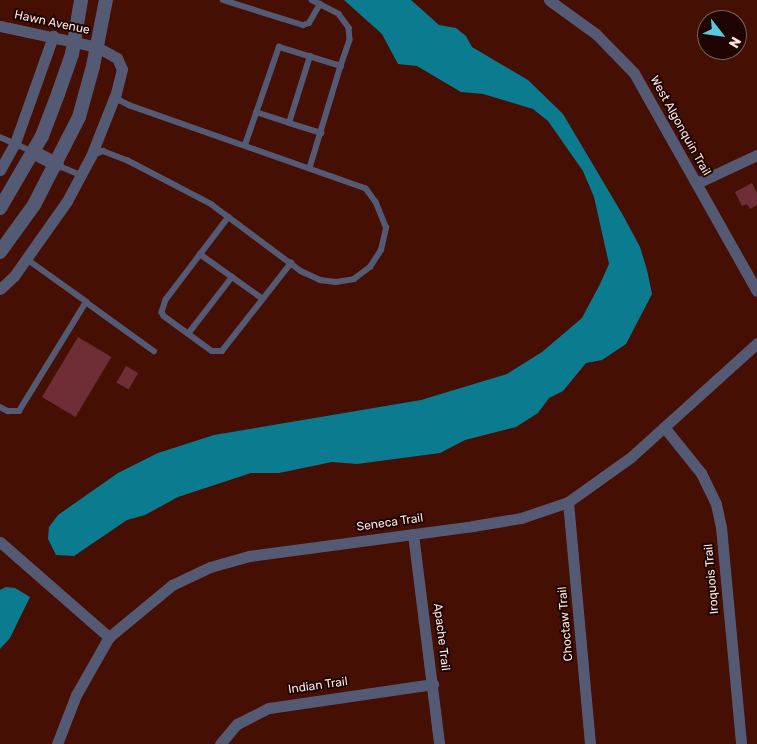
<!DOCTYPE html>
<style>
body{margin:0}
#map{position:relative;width:757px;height:744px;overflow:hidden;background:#450f03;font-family:Rubik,sans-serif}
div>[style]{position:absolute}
.water>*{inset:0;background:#0b7c90}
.building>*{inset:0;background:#6f2d35;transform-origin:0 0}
.service>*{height:5.5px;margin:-2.75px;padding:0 2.75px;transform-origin:2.75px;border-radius:2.75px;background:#555a74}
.minor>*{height:11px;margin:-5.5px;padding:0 5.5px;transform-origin:5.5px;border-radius:5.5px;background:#555a74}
.tertiary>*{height:14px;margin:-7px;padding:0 7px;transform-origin:7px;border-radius:7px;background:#555a74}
span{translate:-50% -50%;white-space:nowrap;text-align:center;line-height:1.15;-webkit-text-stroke:4px #1f0401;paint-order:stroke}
.street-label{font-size:12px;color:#fae8e3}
.north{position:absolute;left:697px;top:10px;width:50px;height:50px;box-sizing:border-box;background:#1f0401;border:1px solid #775f5b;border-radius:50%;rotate:120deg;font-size:14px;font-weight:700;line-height:20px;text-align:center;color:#fae8e3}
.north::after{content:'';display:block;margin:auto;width:18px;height:22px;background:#57c9e2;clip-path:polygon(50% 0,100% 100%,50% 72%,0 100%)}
</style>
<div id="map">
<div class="water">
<div style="clip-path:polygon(344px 0,411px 0,439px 25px,456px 28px,466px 36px,472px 47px,528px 80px,563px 114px,624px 217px,640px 247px,647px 270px,652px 294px,626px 344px,602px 360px,586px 363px,563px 391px,549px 398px,538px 413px,516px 427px,465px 440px,440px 453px,357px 464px,332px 462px,279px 473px,251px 473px,178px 497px,145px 515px,127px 520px,74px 556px,56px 555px,48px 539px,49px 527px,58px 515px,118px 473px,158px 453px,214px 435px,421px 400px,507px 374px,542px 352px,582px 318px,600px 284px,609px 264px,594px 197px,583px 171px,548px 121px,533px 109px,483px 94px,461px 92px,417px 66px,398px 64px,382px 34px)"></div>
<div style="clip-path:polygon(6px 587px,15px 588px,30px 597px,10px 638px,0 649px,0 590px)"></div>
</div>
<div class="building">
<div style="clip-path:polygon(752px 183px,757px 193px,757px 205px,750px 209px,747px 204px,742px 206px,735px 192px)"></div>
<div style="left:78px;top:337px;width:39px;height:70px;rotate:31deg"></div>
<div style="left:126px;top:366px;width:14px;height:19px;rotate:30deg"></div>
</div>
<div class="service">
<div style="left:223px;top:0;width:84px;rotate:17.4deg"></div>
<div style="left:303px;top:25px;width:6px;rotate:-18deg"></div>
<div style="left:309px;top:23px;width:22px;rotate:-60deg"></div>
<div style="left:312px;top:0;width:30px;rotate:27deg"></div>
<div style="left:339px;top:14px;width:17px;rotate:54deg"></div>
<div style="left:349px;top:28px;width:12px;rotate:85deg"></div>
<div style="left:350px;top:40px;width:28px;rotate:109deg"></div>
<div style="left:256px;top:112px;width:35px;rotate:18deg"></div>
<div style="left:289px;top:123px;width:70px;rotate:-72.6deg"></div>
<div style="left:289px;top:123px;width:34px;rotate:17deg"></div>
<div style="left:0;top:137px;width:34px;rotate:24deg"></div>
<div style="left:245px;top:145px;width:104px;rotate:-70.9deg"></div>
<div style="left:279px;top:47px;width:65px;rotate:17deg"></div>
<div style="left:341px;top:66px;width:107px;rotate:106.9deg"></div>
<div style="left:93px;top:155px;width:11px;rotate:-22deg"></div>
<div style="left:103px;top:151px;width:26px;rotate:21deg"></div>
<div style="left:127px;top:160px;width:95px;rotate:27.6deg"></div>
<div style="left:211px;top:204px;width:112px;rotate:36.7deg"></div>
<div style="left:301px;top:271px;width:21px;rotate:25deg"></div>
<div style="left:320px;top:280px;width:16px;rotate:7deg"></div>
<div style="left:336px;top:282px;width:18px;rotate:-9deg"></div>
<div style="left:354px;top:279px;width:20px;rotate:-37deg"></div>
<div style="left:370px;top:267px;width:20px;rotate:-57deg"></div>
<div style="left:381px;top:250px;width:23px;rotate:-77deg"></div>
<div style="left:386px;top:228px;width:27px;rotate:-112deg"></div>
<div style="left:376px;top:203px;width:17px;rotate:-126deg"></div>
<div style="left:366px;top:189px;width:250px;rotate:-160.6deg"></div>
<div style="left:130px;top:106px;width:11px;rotate:-153deg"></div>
<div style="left:120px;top:101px;width:8px;rotate:-120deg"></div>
<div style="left:57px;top:165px;width:26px;rotate:23deg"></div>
<div style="left:229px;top:217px;width:104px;rotate:127.2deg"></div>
<div style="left:166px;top:300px;width:13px;rotate:108deg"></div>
<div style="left:162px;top:312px;width:4px;rotate:63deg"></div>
<div style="left:164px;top:316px;width:59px;rotate:36.1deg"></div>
<div style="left:212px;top:351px;width:10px"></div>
<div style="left:222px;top:351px;width:112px;rotate:-51.9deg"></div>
<div style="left:200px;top:254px;width:77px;rotate:35.5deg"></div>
<div style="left:86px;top:302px;width:84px;rotate:35.8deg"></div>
<div style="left:188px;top:334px;width:72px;rotate:-52.3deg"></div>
<div style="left:0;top:407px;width:9px;rotate:27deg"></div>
<div style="left:8px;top:411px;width:11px"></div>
<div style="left:19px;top:411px;width:128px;rotate:-58.4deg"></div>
<div style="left:86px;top:302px;width:74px;rotate:-144.4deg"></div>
</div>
<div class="minor">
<div style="left:549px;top:0;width:58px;rotate:35.9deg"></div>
<div style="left:596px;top:34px;width:54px;rotate:45.7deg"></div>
<div style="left:634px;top:73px;width:250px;rotate:60.6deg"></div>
<div style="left:0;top:26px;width:99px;rotate:12.2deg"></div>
<div style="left:97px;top:47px;width:23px;rotate:29deg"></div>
<div style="left:117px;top:58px;width:12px;rotate:66deg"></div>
<div style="left:122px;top:69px;width:25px;rotate:104deg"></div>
<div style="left:116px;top:93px;width:68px;rotate:111.6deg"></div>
<div style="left:91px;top:156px;width:51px;rotate:118.1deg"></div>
<div style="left:67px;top:201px;width:92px;rotate:125.2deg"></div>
<div style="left:14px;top:276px;width:19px;rotate:137deg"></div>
<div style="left:0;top:170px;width:31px;rotate:-61deg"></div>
<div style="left:15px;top:143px;width:114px;rotate:-70.4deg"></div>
<div style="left:697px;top:183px;width:66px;rotate:-25deg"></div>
<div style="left:664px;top:427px;width:59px;rotate:51.2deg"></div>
<div style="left:701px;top:473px;width:34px;rotate:64deg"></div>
<div style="left:716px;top:504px;width:24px;rotate:78deg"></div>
<div style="left:721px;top:527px;width:218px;rotate:84.7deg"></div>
<div style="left:568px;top:502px;width:243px;rotate:84.8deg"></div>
<div style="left:413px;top:534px;width:212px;rotate:82.9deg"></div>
<div style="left:0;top:542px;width:145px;rotate:41.1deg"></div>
<div style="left:57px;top:744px;width:53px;rotate:-68.8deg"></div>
<div style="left:76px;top:695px;width:67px;rotate:-60.4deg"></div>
<div style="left:109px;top:637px;width:82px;rotate:-39.5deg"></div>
<div style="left:172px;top:585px;width:42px;rotate:-25.3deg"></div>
<div style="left:210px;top:567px;width:41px;rotate:-15.8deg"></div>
<div style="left:249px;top:556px;width:226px;rotate:-7.6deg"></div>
<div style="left:473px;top:526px;width:49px;rotate:-9.5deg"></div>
<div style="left:521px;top:518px;width:50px;rotate:-18.8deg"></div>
<div style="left:568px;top:502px;width:77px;rotate:-35.5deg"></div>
<div style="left:631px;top:457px;width:170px;rotate:-42.1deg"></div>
<div style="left:220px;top:744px;width:26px;rotate:-50deg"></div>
<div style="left:237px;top:724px;width:36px;rotate:-27deg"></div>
<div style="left:269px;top:708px;width:166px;rotate:-8.3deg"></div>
</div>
<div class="tertiary">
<div style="left:33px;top:152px;width:27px;rotate:28deg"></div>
<div style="left:0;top:208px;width:83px;rotate:-59.7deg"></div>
<div style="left:42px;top:136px;width:45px;rotate:-69.1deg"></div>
<div style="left:58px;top:94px;width:42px;rotate:-70.7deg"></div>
<div style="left:72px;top:54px;width:55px;rotate:-80.5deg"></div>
<div style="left:0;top:252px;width:58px;rotate:-54.1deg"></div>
<div style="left:34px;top:205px;width:99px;rotate:-62.9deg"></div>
<div style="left:79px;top:117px;width:53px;rotate:-74.6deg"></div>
<div style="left:93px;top:66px;width:67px;rotate:-78.9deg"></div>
</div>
<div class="street-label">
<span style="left:52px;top:23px;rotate:12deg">Hawn Avenue</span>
<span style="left:680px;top:126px;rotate:61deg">West Algonquin Trail</span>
<span style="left:390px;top:523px;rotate:-8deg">Seneca Trail</span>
<span style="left:712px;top:579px;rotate:-95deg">Iroquois Trail</span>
<span style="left:566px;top:624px;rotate:-95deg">Choctaw Trail</span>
<span style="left:441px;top:637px;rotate:83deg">Apache Trail</span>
<span style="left:318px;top:686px;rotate:-8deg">Indian Trail</span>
</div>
<div class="north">N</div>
</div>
